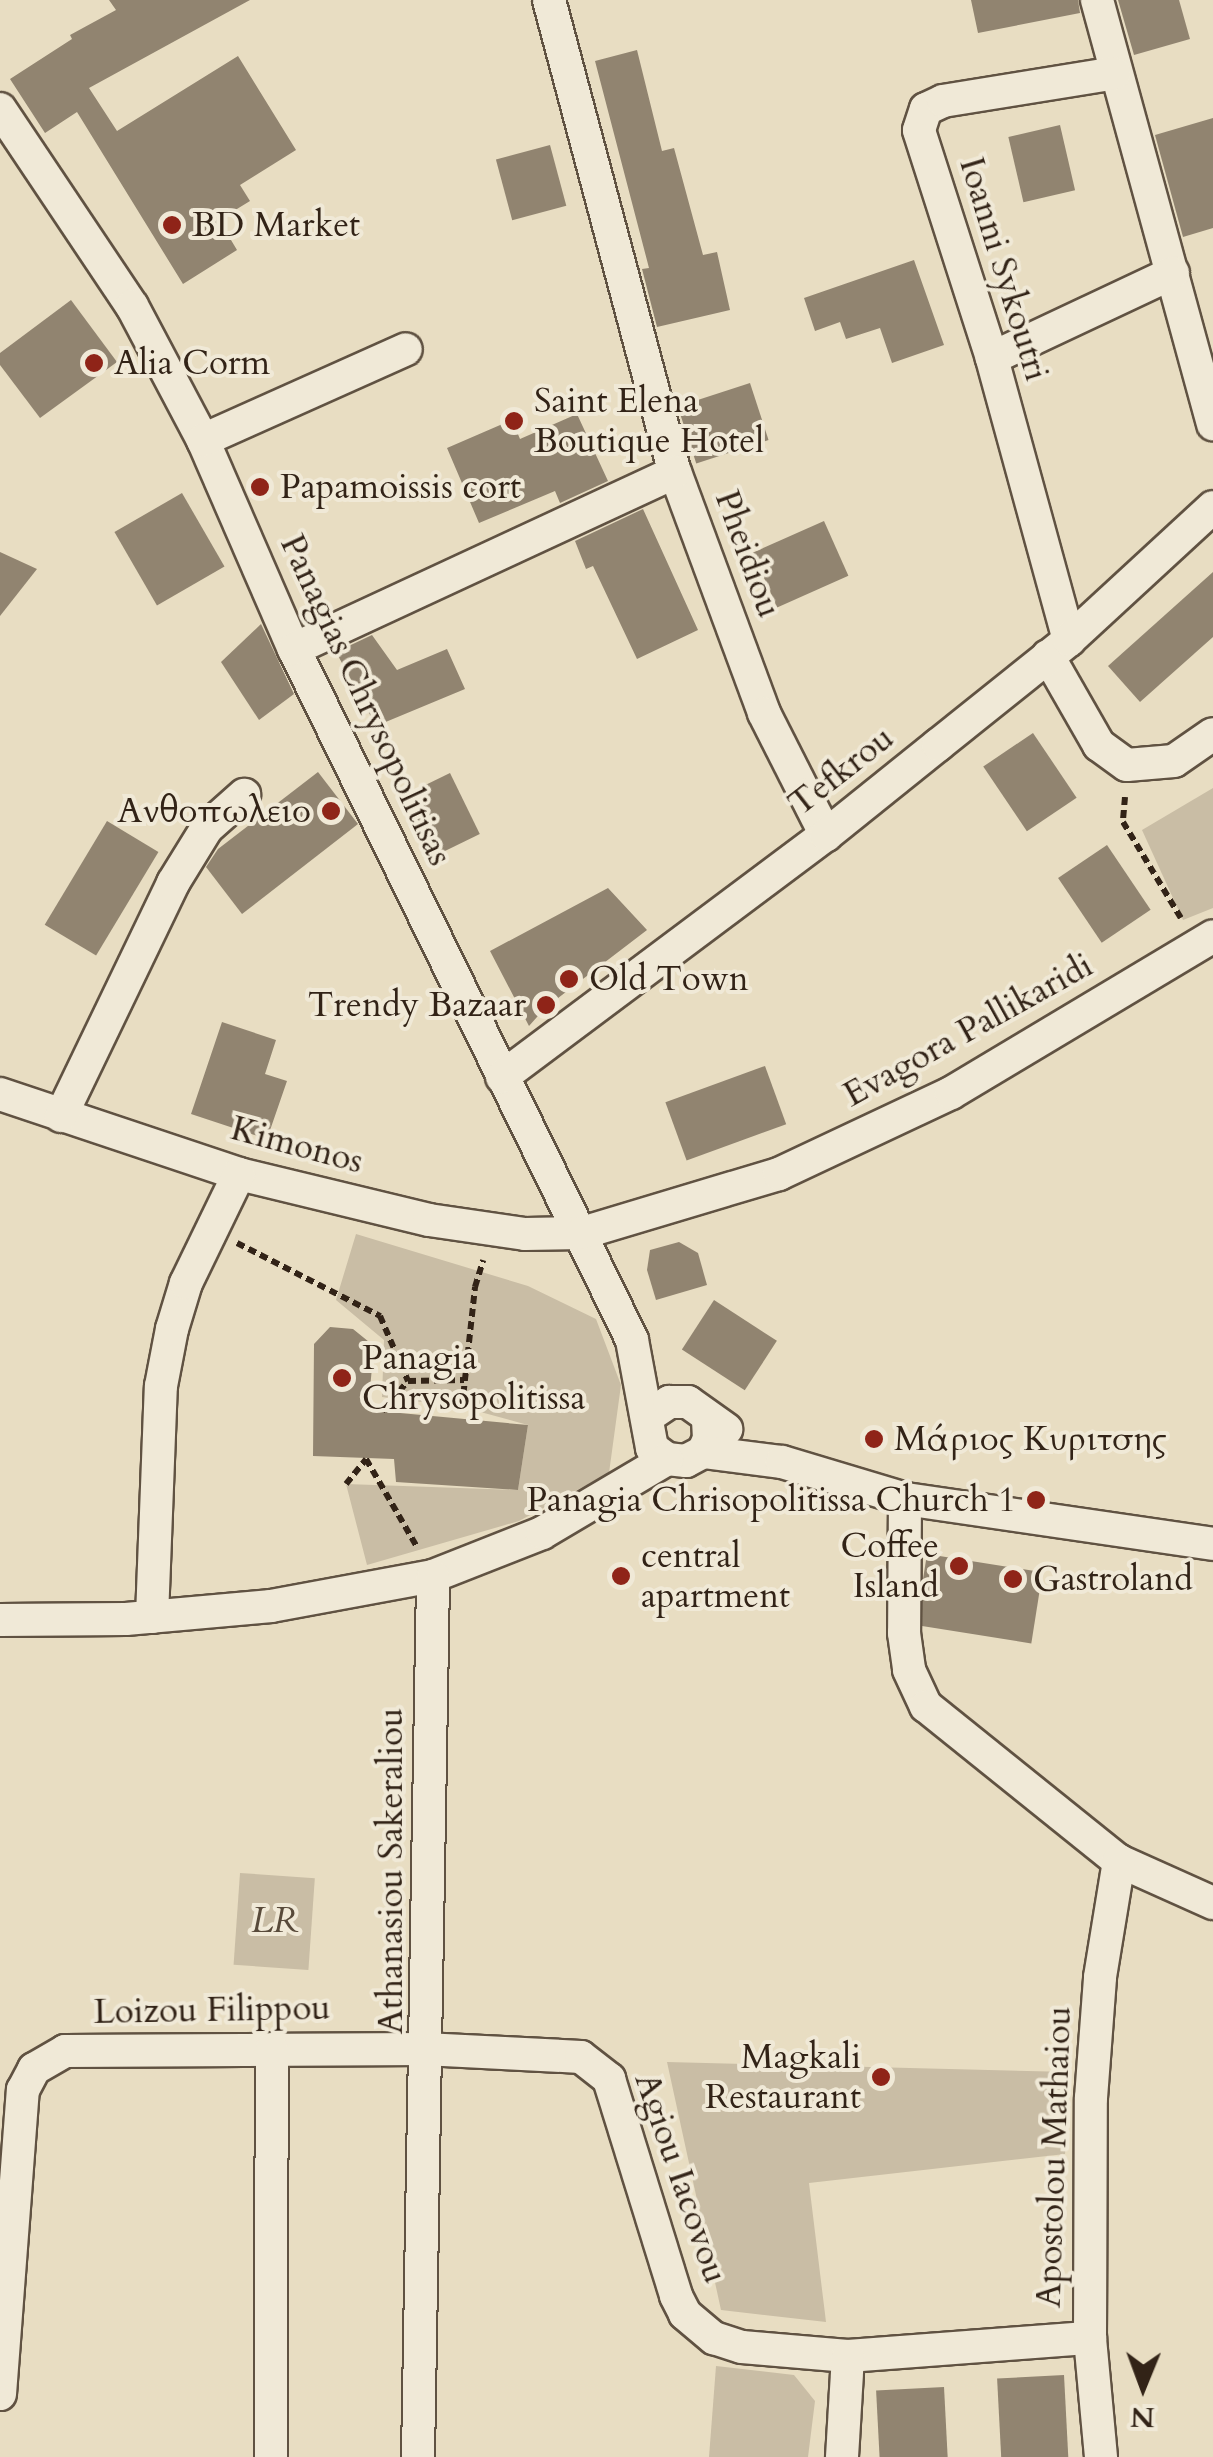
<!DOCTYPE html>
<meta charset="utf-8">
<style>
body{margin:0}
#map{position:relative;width:1213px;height:2457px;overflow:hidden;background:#e8ddc2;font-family:Cardo,serif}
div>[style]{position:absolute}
.green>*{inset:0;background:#c9bda5;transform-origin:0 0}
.building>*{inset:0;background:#918470;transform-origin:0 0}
.path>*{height:6px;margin-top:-3px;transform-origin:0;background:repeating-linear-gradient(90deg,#322317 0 8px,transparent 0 13px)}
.roads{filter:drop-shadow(2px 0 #605242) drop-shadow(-2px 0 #605242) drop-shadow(0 2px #605242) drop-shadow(0 -2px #605242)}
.minor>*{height:32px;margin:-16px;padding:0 16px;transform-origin:16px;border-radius:16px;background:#f0e9d7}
.dots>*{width:28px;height:28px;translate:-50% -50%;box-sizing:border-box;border:5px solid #f0e9d7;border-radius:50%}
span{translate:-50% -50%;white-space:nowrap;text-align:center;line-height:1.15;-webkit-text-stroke:8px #f0e9d7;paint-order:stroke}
.poi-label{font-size:35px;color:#322317}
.left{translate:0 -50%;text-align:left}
.right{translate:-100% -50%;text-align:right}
.street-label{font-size:35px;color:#322317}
.park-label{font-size:35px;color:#584a3a;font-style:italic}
.north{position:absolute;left:1093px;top:2337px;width:100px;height:100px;-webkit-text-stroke:8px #f0e9d7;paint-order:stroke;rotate:181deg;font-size:28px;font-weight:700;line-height:40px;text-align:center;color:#322317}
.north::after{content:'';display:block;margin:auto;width:35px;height:45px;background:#322317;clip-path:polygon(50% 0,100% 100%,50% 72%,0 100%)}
</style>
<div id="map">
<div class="green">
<div style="clip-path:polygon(1213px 788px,1213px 908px,1183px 920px,1142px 830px)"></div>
<div style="clip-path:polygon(356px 1234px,528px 1286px,596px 1319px,621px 1385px,609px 1473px,519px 1521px,367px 1565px,346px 1484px,518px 1490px,528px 1425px,462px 1407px,382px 1397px,384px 1340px,336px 1300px)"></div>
<div style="left:240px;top:1873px;width:75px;height:92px;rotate:4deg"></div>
<div style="clip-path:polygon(667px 2062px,1071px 2072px,1065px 2154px,809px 2183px,826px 2322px,721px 2310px)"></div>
<div style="clip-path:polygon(716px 2366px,794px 2375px,815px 2401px,808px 2457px,709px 2457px)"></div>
</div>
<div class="building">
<div style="clip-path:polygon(109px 0,250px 0,89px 88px,117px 131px,238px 56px,296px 150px,240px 185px,250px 201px,219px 220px,237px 250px,183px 284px,77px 112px,45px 133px,10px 79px,72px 39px,70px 35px,116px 10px)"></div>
<div style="clip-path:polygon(971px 0,1078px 0,1080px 13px,978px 33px)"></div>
<div style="clip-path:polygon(1118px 0,1179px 0,1190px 39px,1134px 55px)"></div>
<div style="clip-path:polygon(637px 50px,662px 151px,674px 148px,703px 255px,717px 252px,730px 310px,657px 327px,642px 269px,649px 268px,595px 61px)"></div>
<div style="clip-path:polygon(1213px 118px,1213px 228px,1183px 237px,1155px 135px)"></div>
<div style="left:1060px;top:125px;width:67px;height:53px;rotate:77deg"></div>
<div style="left:550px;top:145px;width:63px;height:56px;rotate:75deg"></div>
<div style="clip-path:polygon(914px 260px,944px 345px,892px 363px,880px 328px,846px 339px,840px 322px,815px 331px,804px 298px)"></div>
<div style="clip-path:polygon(71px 300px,117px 362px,40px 418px,0 365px,0 353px)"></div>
<div style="left:750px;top:383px;width:60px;height:76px;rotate:72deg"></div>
<div style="clip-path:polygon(577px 414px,608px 481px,560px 503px,555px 491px,479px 523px,447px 448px,512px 420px,520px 439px)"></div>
<div style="left:182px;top:493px;width:85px;height:78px;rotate:60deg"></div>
<div style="clip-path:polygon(643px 509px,698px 630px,637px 659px,593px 566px,586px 569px,575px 541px)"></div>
<div style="left:824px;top:521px;width:60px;height:78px;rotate:66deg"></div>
<div style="clip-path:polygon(0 552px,37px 569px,0 616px)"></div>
<div style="clip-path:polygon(1213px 572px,1213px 637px,1140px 702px,1108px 666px)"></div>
<div style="clip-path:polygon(261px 624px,294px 694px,259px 720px,221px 662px)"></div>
<div style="clip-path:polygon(372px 635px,397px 670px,447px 649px,465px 689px,376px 726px,336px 652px)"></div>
<div style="left:1033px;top:733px;width:78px;height:60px;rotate:56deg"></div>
<div style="clip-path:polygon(318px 772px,358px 824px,242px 914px,206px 867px,218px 849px)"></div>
<div style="left:450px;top:773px;width:68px;height:57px;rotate:64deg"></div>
<div style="left:107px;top:821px;width:60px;height:121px;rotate:31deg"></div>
<div style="left:1107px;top:845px;width:78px;height:59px;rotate:56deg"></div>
<div style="clip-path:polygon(608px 888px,647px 930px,545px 1008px,529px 1026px,490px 951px)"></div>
<div style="clip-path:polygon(222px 1022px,276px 1040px,265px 1074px,287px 1081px,267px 1139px,191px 1114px)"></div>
<div style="left:765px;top:1066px;width:62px;height:106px;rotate:70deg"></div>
<div style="clip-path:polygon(679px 1242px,698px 1253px,707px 1285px,656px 1300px,647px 1270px,650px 1250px)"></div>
<div style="left:714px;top:1300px;width:75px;height:59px;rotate:33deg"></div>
<div style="clip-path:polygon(330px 1327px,353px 1329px,374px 1346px,368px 1410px,528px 1425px,518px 1490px,396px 1482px,394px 1459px,313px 1456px,314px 1344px)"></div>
<div style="left:927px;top:1554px;width:117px;height:72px;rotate:9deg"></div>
<div style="left:1064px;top:2375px;width:82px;height:67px;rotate:87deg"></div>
<div style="left:944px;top:2387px;width:70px;height:68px;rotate:87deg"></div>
</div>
<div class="path">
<div style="left:1125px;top:797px;width:25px;rotate:95deg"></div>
<div style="left:1123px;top:822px;width:112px;rotate:58.9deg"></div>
<div style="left:237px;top:1243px;width:161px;rotate:27deg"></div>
<div style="left:380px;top:1316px;width:71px;rotate:66.7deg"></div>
<div style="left:462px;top:1407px;width:121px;rotate:-83.8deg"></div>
<div style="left:475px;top:1287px;width:28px;rotate:-73deg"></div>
<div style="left:382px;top:1411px;width:40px;rotate:-49deg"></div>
<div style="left:408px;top:1381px;width:56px;rotate:-1deg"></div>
<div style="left:346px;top:1484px;width:32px;rotate:-51deg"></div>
<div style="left:366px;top:1459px;width:102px;rotate:59.9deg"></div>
</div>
<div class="roads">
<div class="minor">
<div style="left:549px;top:0;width:489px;rotate:75.1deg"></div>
<div style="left:675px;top:472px;width:257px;rotate:69.7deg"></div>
<div style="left:764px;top:713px;width:137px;rotate:63.1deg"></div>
<div style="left:1097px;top:0;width:440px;rotate:74.7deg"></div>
<div style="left:0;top:109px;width:237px;rotate:56.2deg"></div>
<div style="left:132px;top:306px;width:152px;rotate:62.1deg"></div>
<div style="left:203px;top:440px;width:228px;rotate:66.5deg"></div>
<div style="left:294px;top:649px;width:769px;rotate:63.93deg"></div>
<div style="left:632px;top:1340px;width:110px;rotate:79.5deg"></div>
<div style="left:652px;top:1448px;width:19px;rotate:36deg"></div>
<div style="left:667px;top:1459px;width:19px;rotate:6deg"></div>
<div style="left:686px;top:1461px;width:19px;rotate:-28deg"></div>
<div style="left:703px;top:1452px;width:14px;rotate:-65deg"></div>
<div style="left:709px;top:1439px;width:21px;rotate:-93deg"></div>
<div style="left:992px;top:358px;width:200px;rotate:-25.2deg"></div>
<div style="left:203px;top:440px;width:222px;rotate:-24.1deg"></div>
<div style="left:1069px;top:640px;width:292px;rotate:-105.3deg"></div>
<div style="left:992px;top:358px;width:239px;rotate:-107.8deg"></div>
<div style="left:919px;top:130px;width:22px;rotate:-72deg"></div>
<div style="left:926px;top:109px;width:19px;rotate:-25deg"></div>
<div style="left:943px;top:101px;width:174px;rotate:-9.2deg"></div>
<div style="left:294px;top:649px;width:420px;rotate:-24.9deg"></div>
<div style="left:1048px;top:656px;width:103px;rotate:60.2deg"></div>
<div style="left:1099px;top:745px;width:34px;rotate:36deg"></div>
<div style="left:1127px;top:765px;width:47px;rotate:-4.9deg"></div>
<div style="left:1174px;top:761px;width:47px;rotate:-34.7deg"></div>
<div style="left:502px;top:1077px;width:404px;rotate:-36.8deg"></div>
<div style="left:826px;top:835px;width:144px;rotate:-38.8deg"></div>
<div style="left:938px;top:745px;width:168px;rotate:-38.7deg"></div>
<div style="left:1069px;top:640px;width:196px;rotate:-42.7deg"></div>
<div style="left:0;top:1094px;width:252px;rotate:18.5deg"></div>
<div style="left:239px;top:1174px;width:195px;rotate:13.6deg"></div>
<div style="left:429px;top:1220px;width:97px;rotate:8.3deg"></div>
<div style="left:525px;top:1234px;width:57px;rotate:-1deg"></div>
<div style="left:582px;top:1233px;width:206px;rotate:-16.7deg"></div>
<div style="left:779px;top:1174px;width:190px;rotate:-25.2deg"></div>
<div style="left:951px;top:1093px;width:305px;rotate:-30.9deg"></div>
<div style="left:61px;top:1116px;width:259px;rotate:-64.3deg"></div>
<div style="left:173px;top:883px;width:65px;rotate:-58.3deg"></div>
<div style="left:207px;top:828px;width:50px;rotate:-41.7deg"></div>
<div style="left:647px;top:1417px;width:27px;rotate:-34deg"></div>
<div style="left:669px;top:1402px;width:19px"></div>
<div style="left:688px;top:1402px;width:47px;rotate:35.4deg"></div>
<div style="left:703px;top:1452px;width:80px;rotate:7.2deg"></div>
<div style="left:782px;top:1462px;width:128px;rotate:16.7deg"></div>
<div style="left:905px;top:1499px;width:311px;rotate:8.3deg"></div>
<div style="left:905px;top:1499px;width:134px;rotate:90.4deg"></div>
<div style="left:904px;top:1633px;width:37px;rotate:82deg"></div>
<div style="left:909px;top:1670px;width:40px;rotate:65deg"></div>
<div style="left:926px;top:1706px;width:248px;rotate:38.8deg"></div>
<div style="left:1119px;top:1861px;width:103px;rotate:24.1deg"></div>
<div style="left:152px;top:1617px;width:231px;rotate:-87.8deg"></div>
<div style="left:161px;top:1386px;width:58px;rotate:-79.1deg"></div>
<div style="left:172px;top:1329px;width:48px;rotate:-73.1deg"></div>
<div style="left:186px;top:1283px;width:121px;rotate:-64.1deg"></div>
<div style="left:0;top:1620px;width:126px;rotate:-0.5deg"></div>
<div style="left:126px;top:1619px;width:146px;rotate:-5.1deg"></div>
<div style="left:271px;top:1606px;width:165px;rotate:-10.5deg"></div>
<div style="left:433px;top:1576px;width:117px;rotate:-21.5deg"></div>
<div style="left:542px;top:1533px;width:145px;rotate:-30.6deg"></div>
<div style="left:0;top:2394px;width:305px;rotate:-85.7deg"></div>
<div style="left:23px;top:2090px;width:24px;rotate:-62deg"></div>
<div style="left:34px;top:2069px;width:36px;rotate:-30deg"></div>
<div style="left:65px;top:2051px;width:359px;rotate:-0.3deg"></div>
<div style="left:424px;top:2049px;width:157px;rotate:2.9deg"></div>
<div style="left:581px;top:2057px;width:36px;rotate:38deg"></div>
<div style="left:609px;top:2079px;width:227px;rotate:72.8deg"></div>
<div style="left:676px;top:2296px;width:20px;rotate:63deg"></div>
<div style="left:685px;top:2314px;width:38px;rotate:40deg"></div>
<div style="left:714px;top:2338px;width:29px;rotate:18deg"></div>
<div style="left:742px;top:2347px;width:106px;rotate:4.9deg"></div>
<div style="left:848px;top:2356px;width:243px;rotate:-4.3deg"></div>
<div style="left:271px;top:2457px;width:408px;rotate:-89.9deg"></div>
<div style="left:418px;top:2457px;width:881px;rotate:-89.02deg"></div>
<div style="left:842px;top:2457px;width:101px;rotate:-86.6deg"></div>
<div style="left:1101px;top:2457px;width:120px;rotate:-95.3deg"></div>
<div style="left:1090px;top:2338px;width:240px;rotate:-89.8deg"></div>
<div style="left:1091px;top:2098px;width:121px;rotate:-85.7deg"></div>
<div style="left:1100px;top:1977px;width:118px;rotate:-80.7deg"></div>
</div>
</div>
<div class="dots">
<div style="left:172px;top:225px;background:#8f2418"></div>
<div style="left:94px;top:363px;background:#8f2418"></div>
<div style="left:514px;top:421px;background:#8f2418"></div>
<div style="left:260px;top:487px;background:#8f2418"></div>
<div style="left:331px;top:811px;background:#8f2418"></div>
<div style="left:569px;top:979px;background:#8f2418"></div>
<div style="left:546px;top:1005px;background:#8f2418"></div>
<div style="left:342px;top:1378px;background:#8f2418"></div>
<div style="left:874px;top:1439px;background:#8f2418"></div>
<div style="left:1036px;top:1500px;background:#8f2418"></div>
<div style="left:959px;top:1566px;background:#8f2418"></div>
<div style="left:621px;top:1576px;background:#8f2418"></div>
<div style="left:1013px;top:1579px;background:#8f2418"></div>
<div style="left:881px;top:2077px;background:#8f2418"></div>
</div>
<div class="poi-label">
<span class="left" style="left:192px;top:225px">BD Market</span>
<span class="left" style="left:114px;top:363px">Alia Corm</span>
<span class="left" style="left:534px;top:421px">Saint Elena<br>Boutique Hotel</span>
<span class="left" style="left:280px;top:487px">Papamoissis cort</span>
<span class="right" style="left:311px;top:811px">Ανθοπωλειο</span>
<span class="left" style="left:589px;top:979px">Old Town</span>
<span class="right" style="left:526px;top:1005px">Trendy Bazaar</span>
<span class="left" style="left:362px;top:1378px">Panagia<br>Chrysopolitissa</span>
<span class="left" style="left:894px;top:1439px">Μάριος Κυριτσης</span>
<span class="right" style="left:1016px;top:1500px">Panagia Chrisopolitissa Church 1</span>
<span class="right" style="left:939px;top:1566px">Coffee<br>Island</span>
<span class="left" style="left:641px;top:1576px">central<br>apartment</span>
<span class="left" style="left:1033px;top:1579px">Gastroland</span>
<span class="right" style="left:861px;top:2077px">Magkali<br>Restaurant</span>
</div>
<div class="street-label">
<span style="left:1004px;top:269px;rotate:73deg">Ioanni Sykoutri</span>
<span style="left:748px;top:554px;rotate:70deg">Pheidiou</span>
<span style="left:366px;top:700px;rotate:65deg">Panagias Chrysopolitisas</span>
<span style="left:841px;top:771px;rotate:-38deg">Tefkrou</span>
<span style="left:968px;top:1030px;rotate:-29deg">Evagora Pallikaridi</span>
<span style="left:297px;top:1145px;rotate:15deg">Kimonos</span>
<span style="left:391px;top:1871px;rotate:-90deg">Athanasiou Sakeraliou</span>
<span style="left:212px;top:2010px;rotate:-1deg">Loizou Filippou</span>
<span style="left:1054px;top:2157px;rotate:-88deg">Apostolou Mathaiou</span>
<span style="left:681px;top:2178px;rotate:71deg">Agiou Iacovou</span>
</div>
<div class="park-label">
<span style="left:275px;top:1921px">LR</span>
</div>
<div class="north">N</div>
</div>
